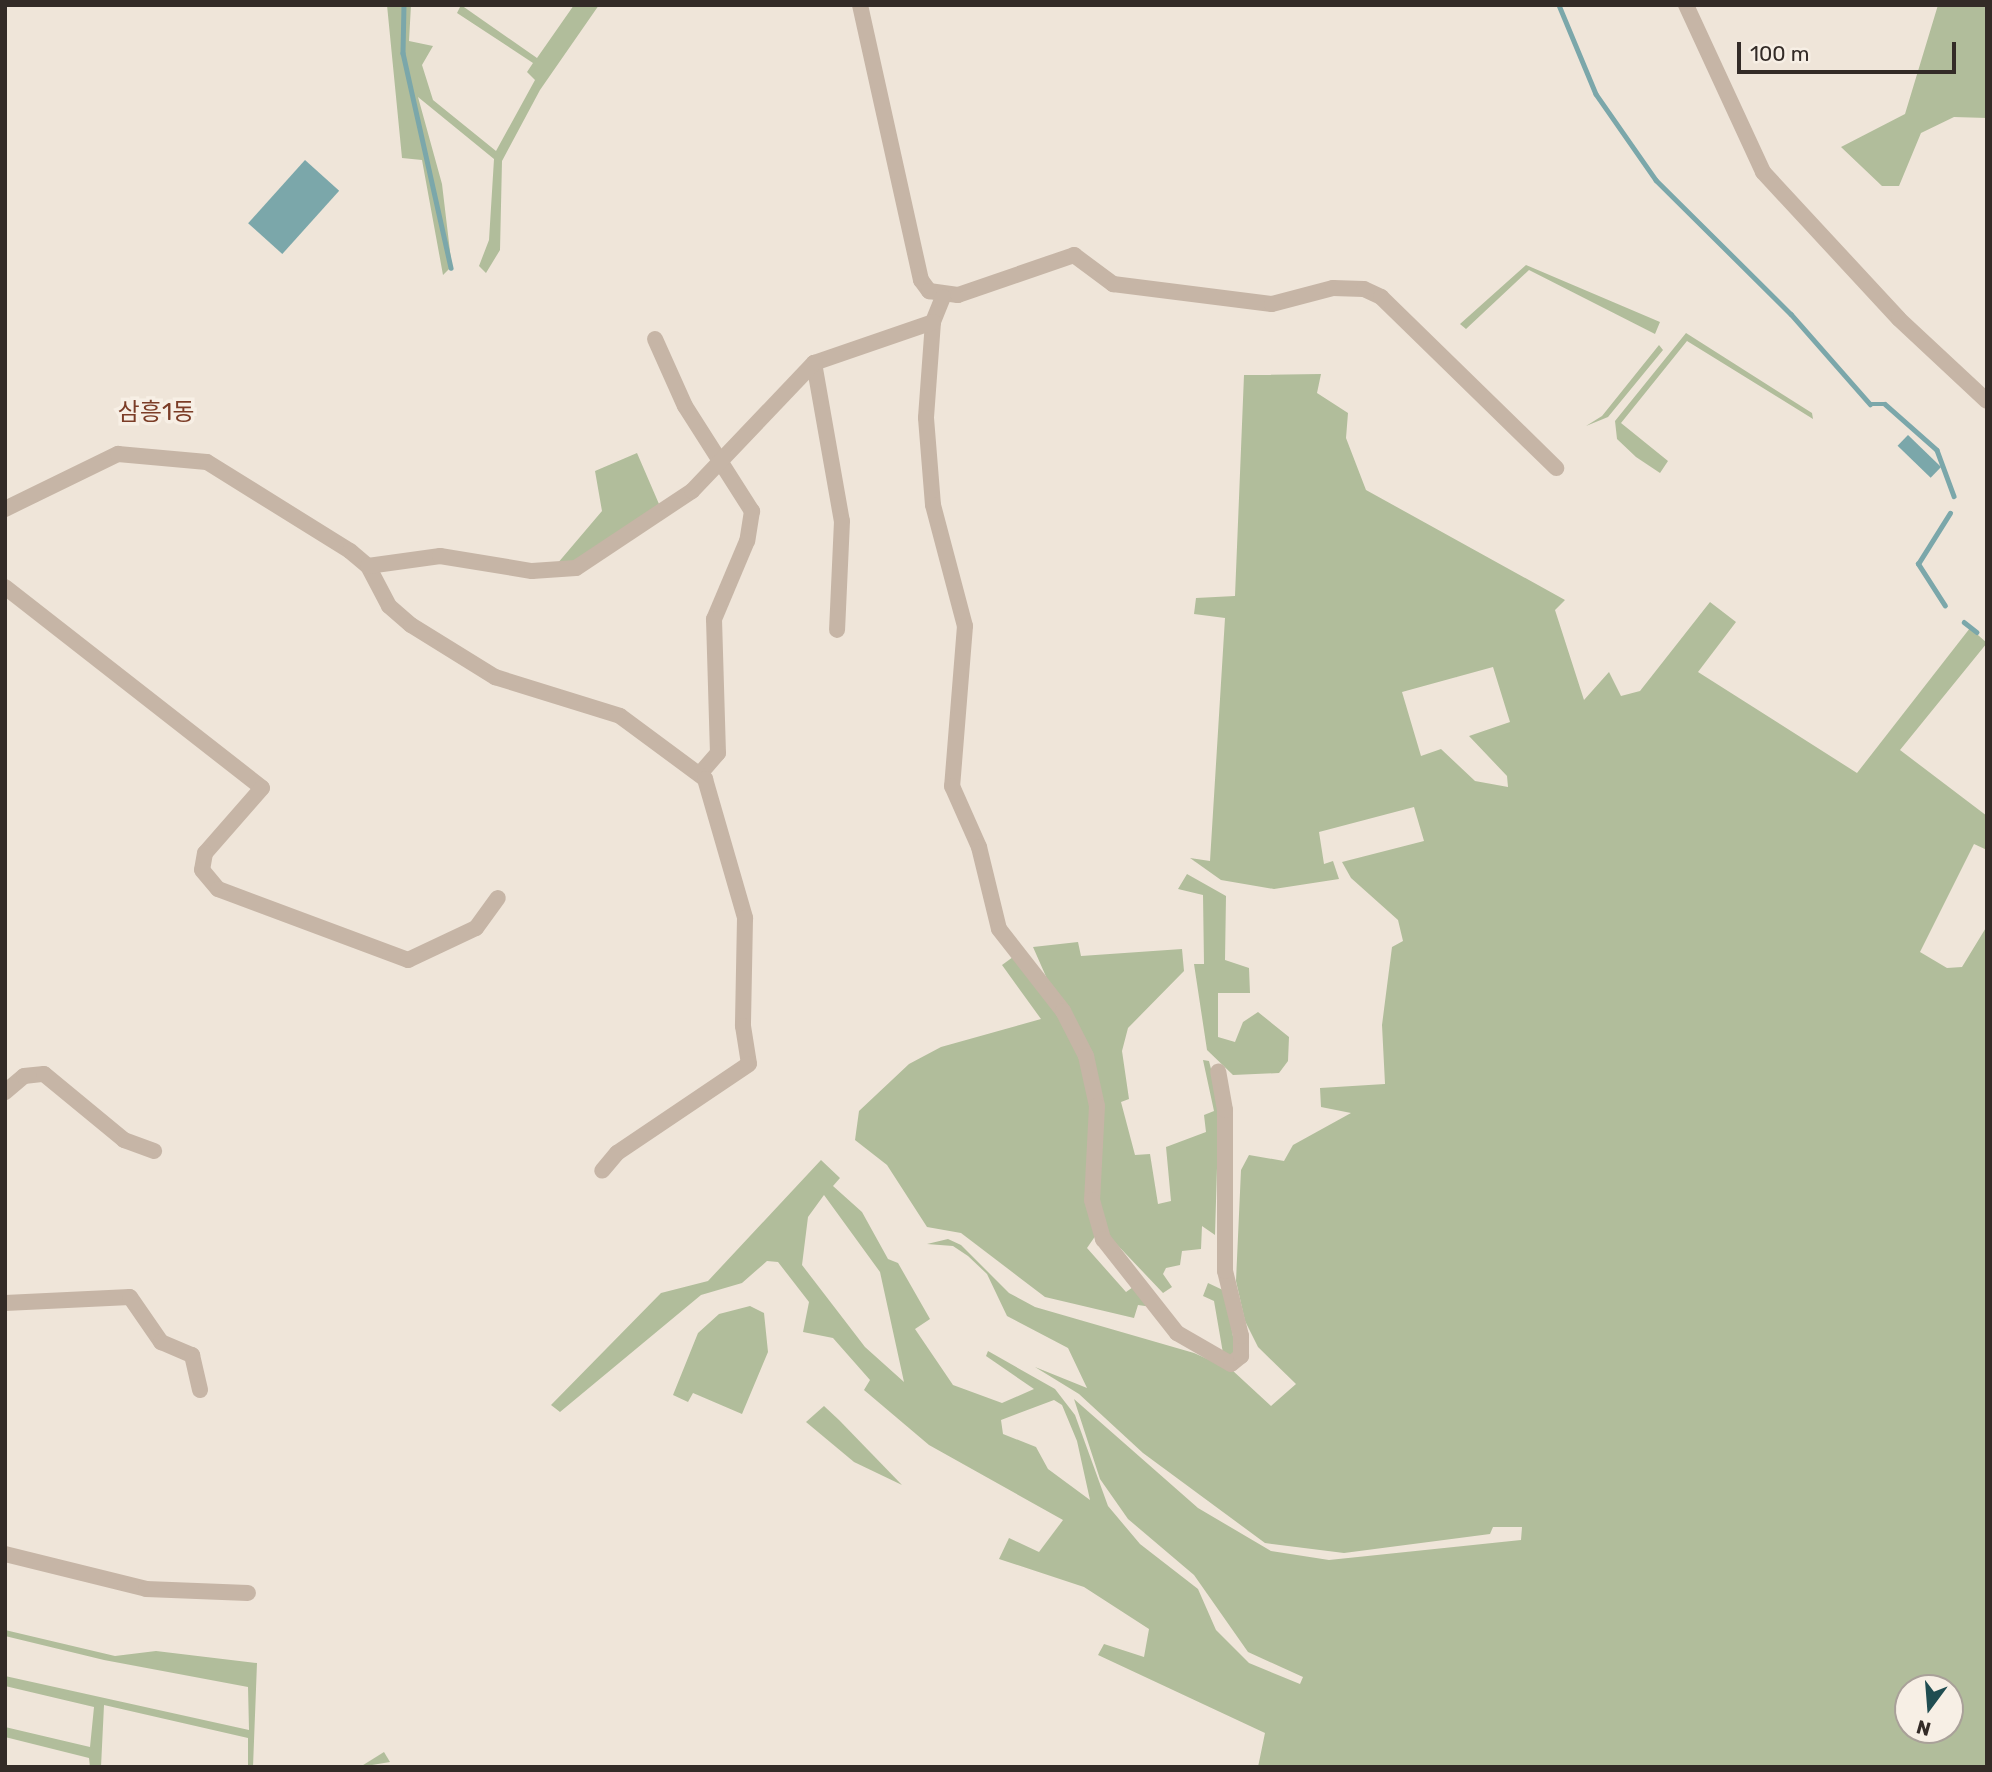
<!DOCTYPE html>
<meta charset="utf-8">
<style>
body{margin:0}
#map{position:relative;width:1992px;height:1772px;overflow:hidden;background:#efe5d9;font-family:Rubik,"Noto Sans KR",sans-serif}
div>[style]{position:absolute}
.green>*{inset:0;background:#b1bd9b}
.water>*{inset:0;background:#7ba7aa;transform-origin:0 0}
.stream>*{height:4.5px;margin:-2.25px;padding:0 2.25px;transform-origin:2.25px;border-radius:2.25px;background:#7ba7aa}
.street>*{height:16px;margin:-8px;padding:0 8px;transform-origin:8px;border-radius:8px;background:#c6b5a6}
span{translate:-50% -50%;white-space:nowrap;text-align:center;line-height:1.15;-webkit-text-stroke:7px #f7efe5;paint-order:stroke}
.quarter-label{font-size:24px;color:#7b3c26}
.frame{position:absolute;inset:0;border:7px solid #332b27;pointer-events:none}
.north{position:absolute;left:1894px;top:1674px;width:70px;height:70px;box-sizing:border-box;background:#f7efe5;border:2px solid #a9a199;border-radius:50%;rotate:196deg;font-size:19px;font-weight:700;line-height:28px;text-align:center;color:#332b27}
.north::after{content:'';display:block;margin:auto;width:24px;height:32px;background:#204d51;clip-path:polygon(50% 0,100% 100%,50% 72%,0 100%)}
.scale{position:absolute;left:1737px;top:42px;width:219px;height:32px;box-sizing:border-box;border:4px solid #332b27;border-top:0;padding-left:9px;font-size:21px;line-height:24px;white-space:nowrap;color:#332b27;-webkit-text-stroke:5px #f7efe5;paint-order:stroke}
</style>
<div id="map">
<div class="green">
<div style="clip-path:polygon(387px 5px,403px 5px,402px 54px,450px 268px,443px 275px,422px 160px,402px 158px)"></div>
<div style="clip-path:polygon(405px 5px,411px 5px,409px 41px,433px 46px,422px 65px,433px 100px,496px 151px,535px 80px,527px 72px,533px 63px,457px 13px,461px 5px,537px 58px,574px 5px,599px 5px,540px 90px,502px 161px,500px 250px,486px 273px,479px 266px,489px 240px,494px 159px,418px 97px,442px 184px,452px 268px,404px 53px)"></div>
<div style="clip-path:polygon(1938px 5px,1987px 5px,1987px 118px,1954px 117px,1921px 133px,1899px 186px,1882px 186px,1841px 147px,1905px 114px)"></div>
<div style="clip-path:polygon(1526px 265px,1660px 322px,1655px 334px,1529px 270px,1466px 329px,1460px 324px)"></div>
<div style="clip-path:polygon(1686px 333px,1812px 413px,1813px 419px,1687px 341px,1621px 423px,1668px 461px,1660px 473px,1636px 457px,1617px 439px,1615px 421px)"></div>
<div style="clip-path:polygon(1659px 345px,1663px 350px,1608px 417px,1586px 426px,1602px 416px)"></div>
<div style="clip-path:polygon(evenodd,1321px 374px,1317px 393px,1348px 413px,1346px 438px,1366px 490px,1565px 600px,1555px 610px,1584px 700px,1609px 672px,1621px 696px,1640px 691px,1710px 602px,1736px 622px,1698px 672px,1857px 773px,1970px 628px,1987px 643px,1900px 750px,1987px 816px,1987px 850px,1974px 844px,1920px 952px,1947px 968px,1962px 967px,1987px 926px,1987px 1767px,1258px 1767px,1265px 1733px,1098px 1655px,1104px 1644px,1144px 1657px,1149px 1629px,1084px 1587px,999px 1559px,1009px 1538px,1039px 1552px,1063px 1520px,929px 1445px,864px 1390px,870px 1380px,833px 1338px,803px 1332px,809px 1302px,778px 1262px,767px 1261px,742px 1283px,701px 1295px,560px 1412px,551px 1405px,661px 1293px,708px 1281px,821px 1160px,840px 1178px,833px 1186px,862px 1212px,888px 1259px,898px 1263px,930px 1319px,915px 1329px,953px 1385px,1002px 1403px,1034px 1389px,986px 1356px,988px 1351px,1055px 1389px,1075px 1415px,1108px 1506px,1140px 1544px,1198px 1589px,1216px 1630px,1249px 1663px,1300px 1684px,1303px 1677px,1248px 1652px,1194px 1575px,1128px 1519px,1100px 1479px,1074px 1399px,1198px 1508px,1271px 1551px,1329px 1560px,1521px 1540px,1522px 1527px,1493px 1527px,1490px 1534px,1344px 1553px,1265px 1543px,1143px 1453px,1079px 1394px,1035px 1367px,1087px 1388px,1068px 1348px,1007px 1316px,987px 1274px,968px 1256px,953px 1246px,927px 1244px,948px 1239px,961px 1245px,1009px 1293px,1035px 1307px,1194px 1353px,1232px 1370px,1271px 1406px,1296px 1384px,1258px 1347px,1245px 1321px,1236px 1281px,1241px 1170px,1249px 1155px,1284px 1161px,1293px 1145px,1351px 1113px,1321px 1107px,1320px 1088px,1385px 1084px,1382px 1025px,1392px 947px,1403px 941px,1398px 920px,1351px 878px,1342px 862px,1424px 841px,1414px 807px,1319px 832px,1324px 864px,1333px 861px,1339px 879px,1274px 889px,1221px 880px,1190px 858px,1210px 861px,1225px 618px,1194px 614px,1196px 598px,1235px 596px,1244px 375px,1321px 374px,1493px 667px,1510px 722px,1469px 736px,1507px 776px,1508px 787px,1475px 781px,1441px 749px,1421px 756px,1402px 692px,1493px 667px,1321px 374px,824px 1195px,880px 1272px,904px 1382px,865px 1347px,802px 1265px,808px 1217px,824px 1195px,1321px 374px,1054px 1400px,1062px 1405px,1077px 1441px,1090px 1500px,1048px 1469px,1036px 1447px,1003px 1434px,1001px 1420px,1054px 1400px,1321px 374px,1908px 1688px,1950px 1688px,1950px 1730px,1908px 1730px,1908px 1688px)"></div>
<div style="clip-path:polygon(637px 453px,659px 504px,579px 561px,557px 564px,602px 511px,595px 471px)"></div>
<div style="clip-path:polygon(1187px 874px,1226px 896px,1225px 960px,1249px 968px,1250px 993px,1218px 993px,1218px 1037px,1235px 1042px,1243px 1022px,1258px 1012px,1289px 1037px,1288px 1061px,1279px 1073px,1233px 1075px,1207px 1050px,1194px 964px,1204px 964px,1203px 895px,1178px 889px)"></div>
<div style="clip-path:polygon(1078px 942px,1081px 956px,1182px 949px,1184px 971px,1128px 1028px,1122px 1051px,1129px 1099px,1121px 1102px,1135px 1155px,1150px 1154px,1158px 1204px,1171px 1201px,1166px 1147px,1206px 1132px,1204px 1115px,1214px 1111px,1203px 1060px,1209px 1061px,1219px 1101px,1215px 1235px,1202px 1226px,1201px 1249px,1182px 1251px,1180px 1265px,1166px 1268px,1163px 1274px,1172px 1287px,1163px 1293px,1106px 1233px,1097px 1209px,1103px 1106px,1033px 947px)"></div>
<div style="clip-path:polygon(1013px 957px,1062px 1018px,1082px 1055px,1091px 1096px,1086px 1201px,1096px 1235px,1087px 1248px,1126px 1292px,1136px 1285px,1152px 1307px,1138px 1305px,1134px 1318px,1045px 1297px,961px 1233px,927px 1227px,887px 1165px,855px 1140px,859px 1111px,909px 1064px,941px 1047px,1041px 1019px,1002px 965px)"></div>
<div style="clip-path:polygon(1208px 1283px,1225px 1291px,1237px 1359px,1224px 1359px,1214px 1301px,1203px 1296px)"></div>
<div style="clip-path:polygon(750px 1306px,764px 1313px,768px 1352px,742px 1414px,693px 1393px,688px 1402px,673px 1395px,698px 1333px,719px 1314px)"></div>
<div style="clip-path:polygon(824px 1406px,839px 1420px,902px 1485px,854px 1462px,806px 1422px)"></div>
<div style="clip-path:polygon(5px 1630px,115px 1656px,156px 1651px,257px 1663px,253px 1767px,248px 1767px,248px 1738px,104px 1705px,101px 1767px,90px 1767px,89px 1758px,5px 1737px,5px 1727px,90px 1747px,94px 1707px,5px 1686px,5px 1676px,249px 1730px,248px 1687px,104px 1660px,5px 1636px)"></div>
<div style="clip-path:polygon(384px 1752px,390px 1762px,360px 1767px)"></div>
</div>
<div class="water">
<div style="left:305px;top:160px;width:46px;height:85px;rotate:42deg"></div>
<div style="left:1908px;top:435px;width:46px;height:15px;rotate:44deg"></div>
</div>
<div class="stream">
<div style="left:404px;top:5px;width:48px;rotate:91.2deg"></div>
<div style="left:403px;top:53px;width:220px;rotate:77.4deg"></div>
<div style="left:1559px;top:5px;width:96px;rotate:67.4deg"></div>
<div style="left:1596px;top:94px;width:105px;rotate:55.1deg"></div>
<div style="left:1656px;top:180px;width:190px;rotate:44.8deg"></div>
<div style="left:1791px;top:314px;width:120px;rotate:48.7deg"></div>
<div style="left:1870px;top:404px;width:15px"></div>
<div style="left:1885px;top:404px;width:69px;rotate:41.5deg"></div>
<div style="left:1937px;top:450px;width:49px;rotate:69.7deg"></div>
<div style="left:1945px;top:606px;width:50px;rotate:-122.7deg"></div>
<div style="left:1918px;top:564px;width:60px;rotate:-57.9deg"></div>
<div style="left:1964px;top:622px;width:16px;rotate:38deg"></div>
</div>
<div class="street">
<div style="left:860px;top:5px;width:282px;rotate:77.5deg"></div>
<div style="left:921px;top:280px;width:14px;rotate:54deg"></div>
<div style="left:929px;top:291px;width:29px;rotate:8deg"></div>
<div style="left:958px;top:295px;width:123px;rotate:-19deg"></div>
<div style="left:1074px;top:255px;width:49px;rotate:36.6deg"></div>
<div style="left:1113px;top:284px;width:160px;rotate:7.2deg"></div>
<div style="left:1272px;top:304px;width:63px;rotate:-14.7deg"></div>
<div style="left:1333px;top:288px;width:31px;rotate:2deg"></div>
<div style="left:1364px;top:289px;width:19px;rotate:25deg"></div>
<div style="left:1381px;top:297px;width:245px;rotate:44.3deg"></div>
<div style="left:1686px;top:5px;width:184px;rotate:65.2deg"></div>
<div style="left:1763px;top:172px;width:200px;rotate:47.2deg"></div>
<div style="left:1899px;top:319px;width:120px;rotate:43deg"></div>
<div style="left:943px;top:297px;width:27px;rotate:112deg"></div>
<div style="left:933px;top:322px;width:96px;rotate:94.2deg"></div>
<div style="left:926px;top:418px;width:87px;rotate:85.4deg"></div>
<div style="left:933px;top:505px;width:125px;rotate:75.2deg"></div>
<div style="left:965px;top:626px;width:161px;rotate:94.6deg"></div>
<div style="left:952px;top:786px;width:67px;rotate:66.1deg"></div>
<div style="left:979px;top:847px;width:84px;rotate:76.3deg"></div>
<div style="left:999px;top:929px;width:104px;rotate:52deg"></div>
<div style="left:1063px;top:1011px;width:51px;rotate:62.9deg"></div>
<div style="left:1086px;top:1056px;width:51px;rotate:77.6deg"></div>
<div style="left:1097px;top:1106px;width:94px;rotate:93deg"></div>
<div style="left:1092px;top:1200px;width:41px;rotate:74.2deg"></div>
<div style="left:1103px;top:1239px;width:120px;rotate:51.8deg"></div>
<div style="left:1177px;top:1333px;width:62px;rotate:29.9deg"></div>
<div style="left:1231px;top:1364px;width:13px;rotate:-39deg"></div>
<div style="left:1241px;top:1356px;width:20px;rotate:-90deg"></div>
<div style="left:1241px;top:1336px;width:67px;rotate:-103.8deg"></div>
<div style="left:1225px;top:1271px;width:161px;rotate:-90deg"></div>
<div style="left:1225px;top:1110px;width:39px;rotate:-100deg"></div>
<div style="left:655px;top:339px;width:73px;rotate:65.9deg"></div>
<div style="left:685px;top:406px;width:125px;rotate:57.5deg"></div>
<div style="left:752px;top:511px;width:30px;rotate:99deg"></div>
<div style="left:747px;top:541px;width:85px;rotate:112.9deg"></div>
<div style="left:714px;top:619px;width:134px;rotate:88.3deg"></div>
<div style="left:718px;top:753px;width:28px;rotate:131deg"></div>
<div style="left:814px;top:363px;width:160px;rotate:80deg"></div>
<div style="left:842px;top:521px;width:109px;rotate:92.6deg"></div>
<div style="left:5px;top:509px;width:126px;rotate:-26deg"></div>
<div style="left:118px;top:454px;width:89px;rotate:5.1deg"></div>
<div style="left:207px;top:462px;width:168px;rotate:31.9deg"></div>
<div style="left:350px;top:551px;width:23px;rotate:40deg"></div>
<div style="left:368px;top:566px;width:45px;rotate:62.3deg"></div>
<div style="left:389px;top:606px;width:29px;rotate:41deg"></div>
<div style="left:411px;top:625px;width:99px;rotate:31.8deg"></div>
<div style="left:495px;top:677px;width:131px;rotate:17.3deg"></div>
<div style="left:620px;top:716px;width:106px;rotate:36.5deg"></div>
<div style="left:705px;top:779px;width:145px;rotate:73.9deg"></div>
<div style="left:745px;top:918px;width:108px;rotate:91.1deg"></div>
<div style="left:743px;top:1026px;width:38px;rotate:81deg"></div>
<div style="left:749px;top:1064px;width:159px;rotate:146deg"></div>
<div style="left:617px;top:1153px;width:23px;rotate:130deg"></div>
<div style="left:368px;top:566px;width:73px;rotate:-7.9deg"></div>
<div style="left:440px;top:556px;width:93px;rotate:9.3deg"></div>
<div style="left:532px;top:571px;width:44px;rotate:-3.9deg"></div>
<div style="left:576px;top:568px;width:139px;rotate:-33.6deg"></div>
<div style="left:692px;top:491px;width:177px;rotate:-46.4deg"></div>
<div style="left:814px;top:363px;width:126px;rotate:-19deg"></div>
<div style="left:5px;top:587px;width:326px;rotate:38deg"></div>
<div style="left:262px;top:788px;width:86px;rotate:131.2deg"></div>
<div style="left:205px;top:853px;width:17px;rotate:100deg"></div>
<div style="left:202px;top:870px;width:25px;rotate:50deg"></div>
<div style="left:218px;top:889px;width:203px;rotate:20.5deg"></div>
<div style="left:408px;top:960px;width:75px;rotate:-25.2deg"></div>
<div style="left:476px;top:928px;width:37px;rotate:-54deg"></div>
<div style="left:5px;top:1092px;width:25px;rotate:-40deg"></div>
<div style="left:24px;top:1076px;width:20px;rotate:-6deg"></div>
<div style="left:44px;top:1074px;width:104px;rotate:39.5deg"></div>
<div style="left:124px;top:1140px;width:32px;rotate:20deg"></div>
<div style="left:5px;top:1303px;width:125px;rotate:-2.7deg"></div>
<div style="left:130px;top:1297px;width:55px;rotate:55.4deg"></div>
<div style="left:161px;top:1342px;width:34px;rotate:23deg"></div>
<div style="left:192px;top:1355px;width:36px;rotate:77deg"></div>
<div style="left:5px;top:1554px;width:145px;rotate:13.9deg"></div>
<div style="left:146px;top:1589px;width:102px;rotate:2.2deg"></div>
</div>
<div class="quarter-label">
<span style="left:156px;top:413px">삼흥1동</span>
</div>
<div class="frame"></div>
<div class="north">N</div>
<div class="scale">100 m</div>
</div>
